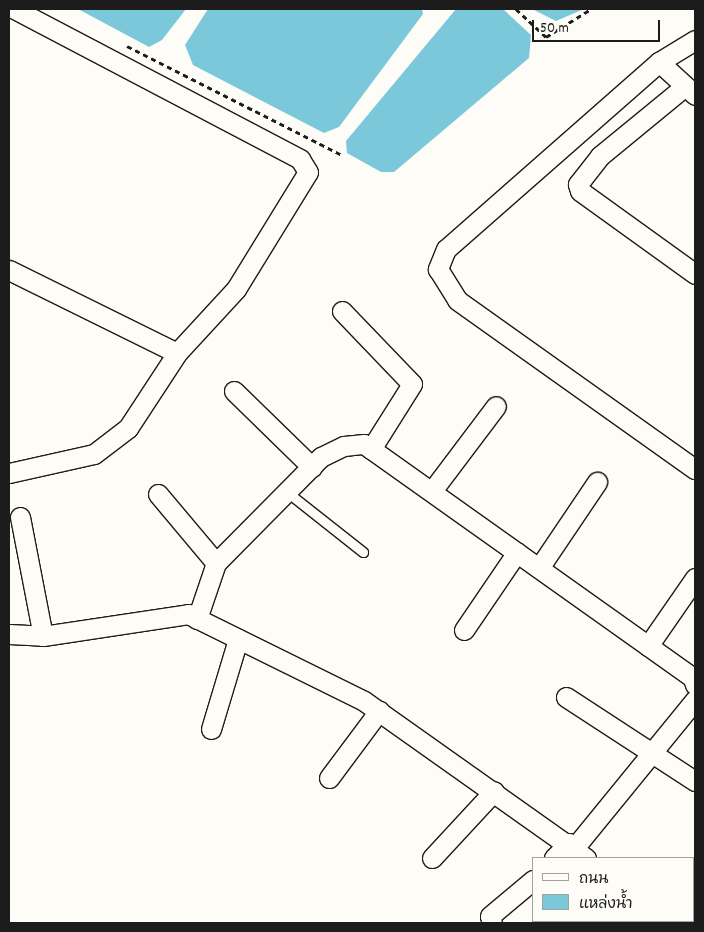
<!DOCTYPE html>
<meta charset="utf-8">
<style>
body{margin:0}
#map{position:relative;width:704px;height:932px;overflow:hidden;background:#fdfcf7;font-family:Dekko,"Playpen Sans Thai",sans-serif}
div>[style]{position:absolute}
.water>*{inset:0;background:#7cc8db}
.path>*{height:3px;margin-top:-1.5px;transform-origin:0;background:repeating-linear-gradient(90deg,#1c1c1c 0 5px,transparent 0 9px)}
.roads{filter:drop-shadow(1px 0 #1c1c1c) drop-shadow(-1px 0 #1c1c1c) drop-shadow(0 1px #1c1c1c) drop-shadow(0 -1px #1c1c1c)}
.lane>*{height:9px;margin:-4.5px;padding:0 4.5px;transform-origin:4.5px;border-radius:4.5px;background:#fdfcf7}
.street>*{height:19px;margin:-9.5px;padding:0 9.5px;transform-origin:9.5px;border-radius:9.5px;background:#fdfcf7}
span{translate:-50% -50%;white-space:nowrap;text-align:center;line-height:1.15;-webkit-text-stroke:4px #fdfcf7;paint-order:stroke}
.frame{position:absolute;inset:0;border:10px solid #1c1c1c;pointer-events:none}
.legend{position:absolute;left:532px;top:857px;width:162px;height:65px;box-sizing:border-box;background:#fdfcf7;border:1px solid #a3a29f;margin:0;padding:6px 9px;list-style:none;font-size:15px;color:#1c1c1c}
.legend li{display:flex;align-items:center;gap:10px;height:25px}
.legend b{width:25px;border:1px solid #a3a29f}
.scale{position:absolute;left:532px;top:20px;width:128px;height:22px;box-sizing:border-box;border:2px solid #1c1c1c;border-top:0;padding-left:6px;font-size:15px;line-height:18px;white-space:nowrap;color:#1c1c1c;-webkit-text-stroke:4px #fdfcf7;paint-order:stroke}
</style>
<div id="map">
<div class="water">
<div style="clip-path:polygon(78px 9px,186px 9px,162px 40px,149px 47px)"></div>
<div style="clip-path:polygon(208px 9px,422px 9px,423px 14px,339px 127px,324px 133px,193px 65px,185px 45px)"></div>
<div style="clip-path:polygon(456px 9px,503px 9px,531px 35px,529px 58px,394px 172px,381px 172px,347px 153px,346px 141px)"></div>
<div style="clip-path:polygon(532px 9px,584px 9px,556px 21px)"></div>
</div>
<div class="path">
<div style="left:516px;top:9px;width:41px;rotate:43deg"></div>
<div style="left:546px;top:37px;width:53px;rotate:-31.9deg"></div>
<div style="left:127px;top:46px;width:241px;rotate:26.9deg"></div>
</div>
<div class="roads">
<div class="lane">
<div style="left:287px;top:492px;width:97px;rotate:38.3deg"></div>
</div>
<div class="street">
<div style="left:695px;top:40px;width:42px;rotate:148.6deg"></div>
<div style="left:659px;top:62px;width:283px;rotate:138.7deg"></div>
<div style="left:446px;top:249px;width:22px;rotate:112deg"></div>
<div style="left:438px;top:269px;width:36px;rotate:58deg"></div>
<div style="left:457px;top:300px;width:292px;rotate:35.4deg"></div>
<div style="left:659px;top:62px;width:49px;rotate:42.5deg"></div>
<div style="left:684px;top:87px;width:109px;rotate:140.6deg"></div>
<div style="left:600px;top:156px;width:36px;rotate:128deg"></div>
<div style="left:578px;top:184px;width:7px;rotate:74deg"></div>
<div style="left:580px;top:191px;width:142px;rotate:35.8deg"></div>
<div style="left:9px;top:270px;width:187px;rotate:26.3deg"></div>
<div style="left:342px;top:311px;width:101px;rotate:46.2deg"></div>
<div style="left:412px;top:384px;width:77px;rotate:122.2deg"></div>
<div style="left:234px;top:391px;width:109px;rotate:44.3deg"></div>
<div style="left:9px;top:473px;width:87px;rotate:-12.6deg"></div>
<div style="left:94px;top:454px;width:43px;rotate:-37.4deg"></div>
<div style="left:128px;top:428px;width:90px;rotate:-56.8deg"></div>
<div style="left:177px;top:353px;width:87px;rotate:-47.3deg"></div>
<div style="left:236px;top:289px;width:137px;rotate:-58.4deg"></div>
<div style="left:308px;top:172px;width:15px;rotate:-122deg"></div>
<div style="left:300px;top:159px;width:323px;rotate:-152.3deg"></div>
<div style="left:432px;top:491px;width:106px;rotate:-53deg"></div>
<div style="left:158px;top:494px;width:90px;rotate:50deg"></div>
<div style="left:20px;top:517px;width:121px;rotate:79.1deg"></div>
<div style="left:539px;top:568px;width:104px;rotate:-56deg"></div>
<div style="left:197px;top:619px;width:59px;rotate:-71.3deg"></div>
<div style="left:216px;top:563px;width:149px;rotate:-45.3deg"></div>
<div style="left:321px;top:457px;width:25px;rotate:-26deg"></div>
<div style="left:344px;top:446px;width:20px;rotate:-6deg"></div>
<div style="left:364px;top:444px;width:404px;rotate:35.4deg"></div>
<div style="left:693px;top:678px;width:7px;rotate:74deg"></div>
<div style="left:464px;top:630px;width:94px;rotate:-55.8deg"></div>
<div style="left:9px;top:634px;width:34px;rotate:3deg"></div>
<div style="left:43px;top:636px;width:147px;rotate:-8.6deg"></div>
<div style="left:188px;top:614px;width:196px;rotate:26.3deg"></div>
<div style="left:364px;top:701px;width:272px;rotate:35.3deg"></div>
<div style="left:648px;top:646px;width:83px;rotate:-55.3deg"></div>
<div style="left:566px;top:697px;width:154px;rotate:33.1deg"></div>
<div style="left:211px;top:729px;width:94px;rotate:-73.3deg"></div>
<div style="left:329px;top:778px;width:84px;rotate:-53.3deg"></div>
<div style="left:575px;top:847px;width:190px;rotate:-50.8deg"></div>
<div style="left:432px;top:858px;width:91px;rotate:-47.2deg"></div>
<div style="left:554px;top:858px;width:21px;rotate:-45deg"></div>
<div style="left:569px;top:843px;width:12px;rotate:59deg"></div>
<div style="left:610px;top:921px;width:3px;rotate:45deg"></div>
<div style="left:655px;top:921px;width:4px;rotate:34deg"></div>
<div style="left:492px;top:923px;width:7px;rotate:-106deg"></div>
<div style="left:490px;top:916px;width:56px;rotate:-39.9deg"></div>
</div>
</div>
<div class="frame"></div>
<ul class="legend">
<li><b style="height:6px;background:#fdfcf7"></b>ถนน</li>
<li><b style="height:14px;background:#7cc8db"></b>แหล่งน้ำ</li>
</ul>
<div class="scale">50 m</div>
</div>
